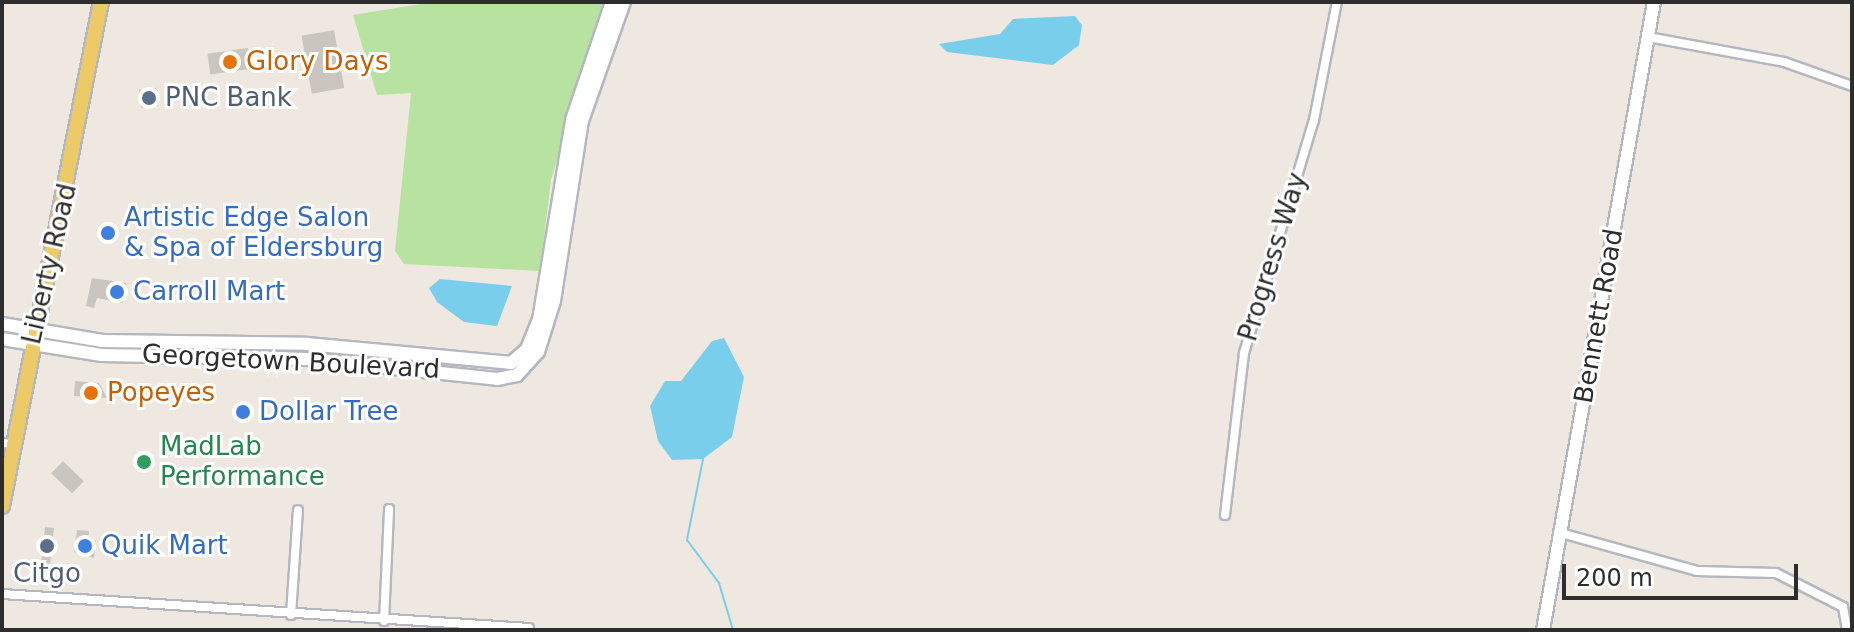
<!DOCTYPE html>
<html>
<head>
<meta charset="utf-8">
<style>
  body { margin:0 }
  #map { position:relative; width:1854px; height:632px; overflow:hidden; background:#eee8e1; font-family:"DejaVu Sans",sans-serif }
  div>[style] { position:absolute }
  .green>* { inset:0; background:#b8e2a0 }
  .water>* { inset:0; background:#79cfeb }
  .stream>* { height:2px; margin:-1px; padding:0 1px; transform-origin:1px; border-radius:1px; background:#79cfeb }
  .building>* { inset:0; background:#cac6bf; transform-origin:0 0 }
  .roads { filter:drop-shadow(2px 0 #b4b7c0) drop-shadow(-2px 0 #b4b7c0) drop-shadow(0 2px #b4b7c0) drop-shadow(0 -2px #b4b7c0) }
  .street>* { height:8px; margin:-4px; padding:0 4px; transform-origin:4px; border-radius:4px; background:#fff }
  .secondary>* { height:12px; margin:-6px; padding:0 6px; transform-origin:6px; border-radius:6px; background:#fff }
  .primary>* { height:14px; margin:-7px; padding:0 7px; transform-origin:7px; border-radius:7px; background:#ecca68 }
  .dots>* { width:22px; height:22px; translate:-50% -50%; box-sizing:border-box; border:4px solid #fff; border-radius:50% }
  span { translate:-50% -50%; white-space:nowrap; text-align:center; line-height:1.15; -webkit-text-stroke:6px #fff; paint-order:stroke }
  .food-label { font-size:26px; color:#c56008 }
  .left { translate:0 -50%; text-align:left }
  .service-label { font-size:26px; color:#4e5e75 }
  .shop-label { font-size:26px; color:#366cbe }
  .street-label { font-size:26px; color:#2d2d2d }
  .leisure-label { font-size:26px; color:#27864d }
  .frame { position:absolute; inset:0; border:4px solid #2d2d2d; pointer-events:none }
  .scale { position:absolute; left:1562px; top:564px; width:236px; height:36px; box-sizing:border-box; border:4px solid #2d2d2d; border-top:0; padding-left:10px; font-size:24px; line-height:28px; white-space:nowrap; color:#2d2d2d; -webkit-text-stroke:6px #fff; paint-order:stroke }
</style>
</head>
<body>
<div id="map">
  <div class="green">
    <i style="clip-path:polygon(433px 2px,604px 2px,551px 180px,540px 271px,404px 264px,395px 251px,411px 93px,377px 95px,353px 15px)"></i>
  </div>
  <div class="water">
    <i style="clip-path:polygon(1075px 16px,1082px 25px,1079px 45px,1053px 65px,947px 52px,939px 44px,1000px 34px,1013px 19px)"></i>
    <i style="clip-path:polygon(440px 279px,512px 286px,497px 326px,464px 322px,437px 302px,429px 288px)"></i>
    <i style="clip-path:polygon(724px 338px,744px 377px,732px 437px,703px 459px,672px 460px,658px 441px,650px 406px,665px 381px,681px 381px,712px 341px)"></i>
  </div>
  <div class="stream">
    <i style="left:703px;top:459px;width:83px;rotate:101.2deg"></i>
    <i style="left:687px;top:540px;width:54px;rotate:53.3deg"></i>
    <i style="left:719px;top:583px;width:49px;rotate:73.4deg"></i>
  </div>
  <div class="building">
    <i style="left:334px;top:30px;width:59px;height:33px;rotate:80deg"></i>
    <i style="left:248px;top:48px;width:21px;height:41px;rotate:82deg"></i>
    <i style="left:156px;top:88px;width:18px;height:17px;rotate:84deg"></i>
    <i style="clip-path:polygon(92px 278px,126px 283px,123px 303px,97px 298px,94px 308px,86px 306px)"></i>
    <i style="clip-path:polygon(75px 381px,99px 383px,107px 398px,74px 396px)"></i>
    <i style="left:63px;top:461px;width:29px;height:17px;rotate:44deg"></i>
    <i style="left:45px;top:527px;width:9px;height:36px;rotate:6deg"></i>
    <i style="clip-path:polygon(77px 530px,89px 531px,88px 540px,96px 541px,94px 558px,74px 552px)"></i>
  </div>
  <div class="roads">
    <div class="street">
      <i style="left:1648px;top:37px;width:138px;rotate:10.4deg"></i>
      <i style="left:1784px;top:62px;width:72px;rotate:19.4deg"></i>
      <i style="left:2px;top:443px;width:9px;rotate:6deg"></i>
      <i style="left:1225px;top:515px;width:163px;rotate:-83.3deg"></i>
      <i style="left:1244px;top:353px;width:243px;rotate:-73.3deg"></i>
      <i style="left:1314px;top:120px;width:120px;rotate:-79deg"></i>
      <i style="left:1561px;top:533px;width:141px;rotate:15.6deg"></i>
      <i style="left:1697px;top:571px;width:79px;rotate:1.5deg"></i>
      <i style="left:1776px;top:573px;width:75px;rotate:26.9deg"></i>
      <i style="left:2px;top:594px;width:528px;rotate:3.69deg"></i>
      <i style="left:1843px;top:607px;width:23px;rotate:80deg"></i>
      <i style="left:291px;top:615px;width:105px;rotate:-86.2deg"></i>
      <i style="left:384px;top:621px;width:112px;rotate:-87.4deg"></i>
    </div>
    <div class="secondary">
      <i style="left:2px;top:324px;width:102px;rotate:9.6deg"></i>
      <i style="left:103px;top:341px;width:204px;rotate:0.8deg"></i>
      <i style="left:307px;top:344px;width:205px;rotate:5.3deg"></i>
      <i style="left:511px;top:363px;width:21px;rotate:-41deg"></i>
      <i style="left:527px;top:349px;width:31px;rotate:-68deg"></i>
      <i style="left:539px;top:320px;width:203px;rotate:-80.6deg"></i>
      <i style="left:572px;top:120px;width:125px;rotate:-71.3deg"></i>
      <i style="left:2px;top:339px;width:101px;rotate:9.1deg"></i>
      <i style="left:102px;top:355px;width:206px;rotate:1.1deg"></i>
      <i style="left:308px;top:359px;width:190px;rotate:6deg"></i>
      <i style="left:497px;top:379px;width:20px;rotate:-11deg"></i>
      <i style="left:517px;top:375px;width:31px;rotate:-48deg"></i>
      <i style="left:538px;top:352px;width:53px;rotate:-72.6deg"></i>
      <i style="left:554px;top:301px;width:182px;rotate:-81.2deg"></i>
      <i style="left:582px;top:121px;width:126px;rotate:-70.6deg"></i>
      <i style="left:1543px;top:630px;width:638px;rotate:-79.98deg"></i>
    </div>
    <div class="primary">
      <i style="left:2px;top:506px;width:514px;rotate:-78.89deg"></i>
    </div>
  </div>
  <div class="dots">
    <i style="left:230px;top:62px;background:#e8710a"></i>
    <i style="left:149px;top:98px;background:#5c6f8a"></i>
    <i style="left:108px;top:233px;background:#3f7fe0"></i>
    <i style="left:117px;top:292px;background:#3f7fe0"></i>
    <i style="left:91px;top:393px;background:#e8710a"></i>
    <i style="left:243px;top:412px;background:#3f7fe0"></i>
    <i style="left:144px;top:462px;background:#2e9e5b"></i>
    <i style="left:47px;top:546px;background:#5c6f8a"></i>
    <i style="left:85px;top:546px;background:#3f7fe0"></i>
  </div>
  <div class="food-label">
    <span class="left" style="left:246px;top:62px">Glory Days</span>
    <span class="left" style="left:107px;top:393px">Popeyes</span>
  </div>
  <div class="service-label">
    <span class="left" style="left:165px;top:98px">PNC Bank</span>
    <span style="left:47px;top:574px">Citgo</span>
  </div>
  <div class="shop-label">
    <span class="left" style="left:124px;top:233px">Artistic Edge Salon<br>&amp; Spa of Eldersburg</span>
    <span class="left" style="left:133px;top:292px">Carroll Mart</span>
    <span class="left" style="left:259px;top:412px">Dollar Tree</span>
    <span class="left" style="left:101px;top:546px">Quik Mart</span>
  </div>
  <div class="street-label">
    <span style="left:1273px;top:257px;rotate:-73deg">Progress Way</span>
    <span style="left:50px;top:264px;rotate:-77deg">Liberty Road</span>
    <span style="left:1599px;top:316px;rotate:-80deg">Bennett Road</span>
    <span style="left:291px;top:362px;rotate:3deg">Georgetown Boulevard</span>
  </div>
  <div class="leisure-label">
    <span class="left" style="left:160px;top:462px">MadLab<br>Performance</span>
  </div>
  <div class="frame"></div>
  <div class="scale">200 m</div>
</div>
</body>
</html>
